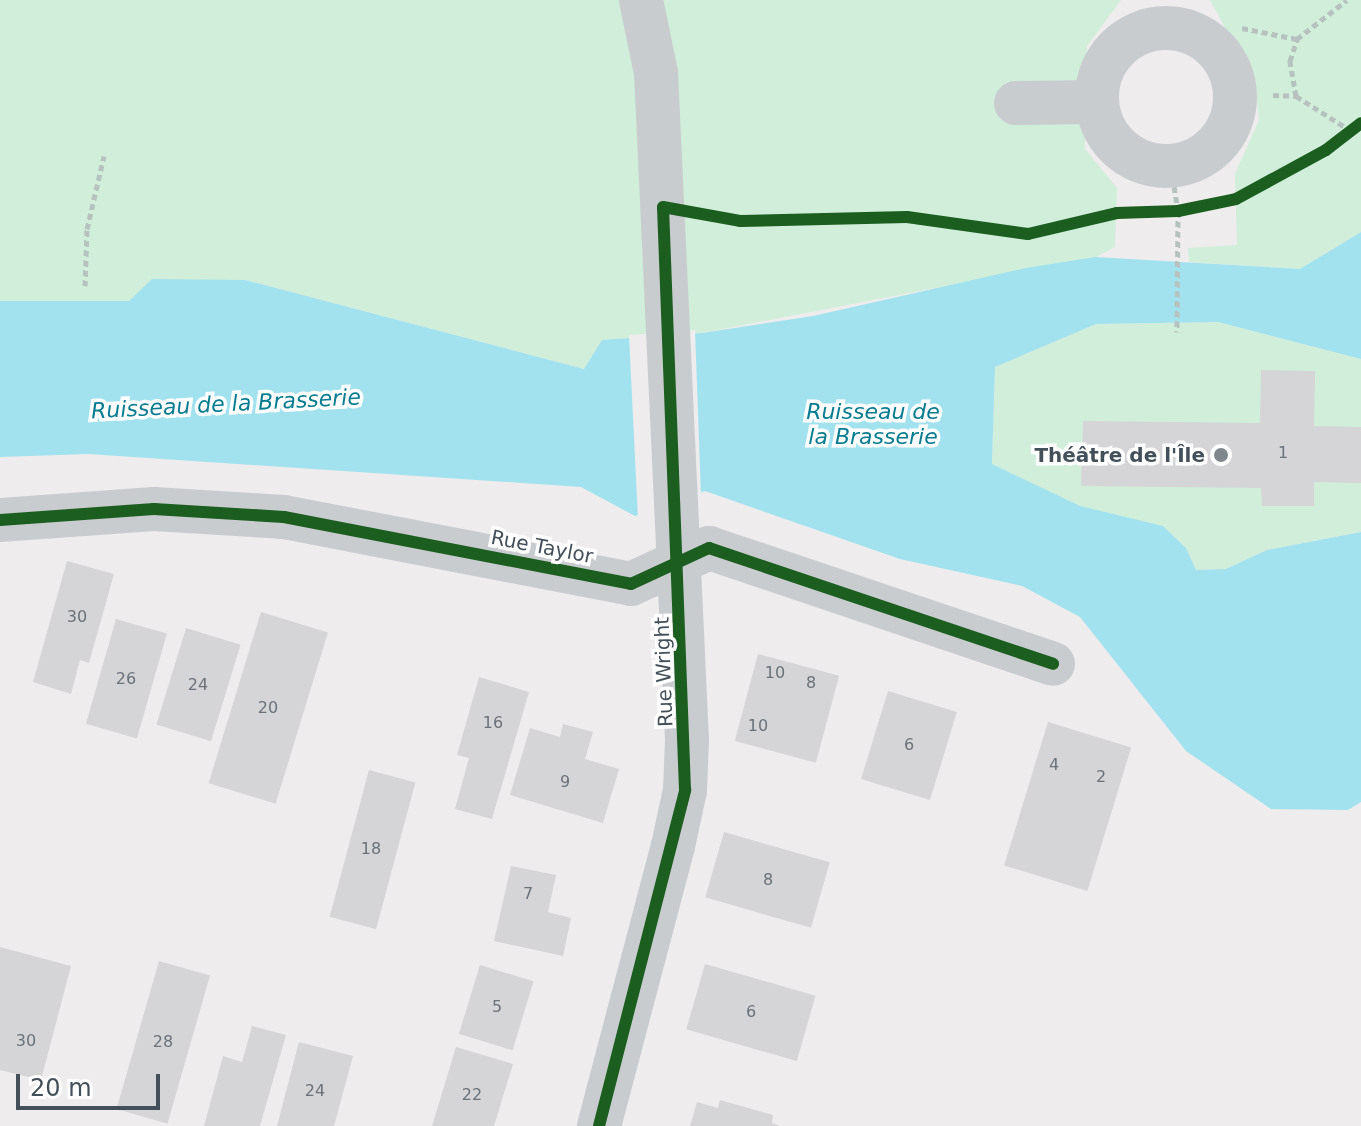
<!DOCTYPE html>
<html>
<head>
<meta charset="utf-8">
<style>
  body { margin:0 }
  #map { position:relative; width:1361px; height:1126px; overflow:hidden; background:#eeeced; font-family:"DejaVu Sans",sans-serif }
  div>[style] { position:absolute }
  .green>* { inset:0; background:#d0eeda }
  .water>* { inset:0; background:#a2e2ee }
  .pier>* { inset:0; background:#eeeced }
  .building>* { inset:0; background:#d5d4d7; transform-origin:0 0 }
  .path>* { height:5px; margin-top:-2.5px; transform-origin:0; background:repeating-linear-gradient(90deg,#b6c2be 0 6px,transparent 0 10px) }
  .minor>* { height:44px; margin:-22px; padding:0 22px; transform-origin:22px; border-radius:22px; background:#c9ccce }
  .minor>.ring { margin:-22px; padding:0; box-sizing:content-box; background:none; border:44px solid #c9ccce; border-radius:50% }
  .cycleway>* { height:12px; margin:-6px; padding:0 6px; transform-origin:6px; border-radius:6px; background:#1b5e20 }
  .dots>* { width:22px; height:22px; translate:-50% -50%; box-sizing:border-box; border:4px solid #fff; border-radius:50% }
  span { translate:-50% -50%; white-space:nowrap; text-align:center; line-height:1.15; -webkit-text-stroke:7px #fff; paint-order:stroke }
  .number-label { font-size:16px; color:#6a727a }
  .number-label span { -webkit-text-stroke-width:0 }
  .poi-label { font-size:20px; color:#445059; font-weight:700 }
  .right { translate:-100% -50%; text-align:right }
  .street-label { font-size:20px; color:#445059 }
  .water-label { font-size:22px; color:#087d92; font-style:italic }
  .scale { position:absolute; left:16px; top:1074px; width:144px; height:36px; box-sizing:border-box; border:4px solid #445059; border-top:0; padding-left:10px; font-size:24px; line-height:28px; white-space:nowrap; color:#445059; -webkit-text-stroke:6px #fff; paint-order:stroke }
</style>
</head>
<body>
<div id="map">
  <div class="green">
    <i style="clip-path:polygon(0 0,1121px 0,1087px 46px,1085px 149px,1117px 188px,1115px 247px,1096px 257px,702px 333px,634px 339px,584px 369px,245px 280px,129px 301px,0 301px)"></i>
    <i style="clip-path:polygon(1210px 0,1361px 0,1361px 232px,1300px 269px,1189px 262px,1188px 248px,1237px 245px,1235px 174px,1259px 120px,1255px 82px)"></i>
    <i style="clip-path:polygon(1218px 322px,1361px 359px,1361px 532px,1267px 550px,1226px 569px,1196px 570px,1186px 548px,1163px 526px,1080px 507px,992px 464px,995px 367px,1096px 324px)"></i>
  </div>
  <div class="water">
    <i style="clip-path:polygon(1361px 232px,1361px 359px,1218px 322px,1096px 324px,995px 367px,992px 464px,1080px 506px,1163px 526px,1186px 548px,1196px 570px,1226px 569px,1267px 550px,1361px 532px,1361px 802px,1348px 810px,1271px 809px,1186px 751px,1080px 617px,1022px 586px,900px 559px,705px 491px,635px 516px,581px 487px,88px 454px,0 457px,0 301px,129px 301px,152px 279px,245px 280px,584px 369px,602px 340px,702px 333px,813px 316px,1026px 268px,1095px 257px,1300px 269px)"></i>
  </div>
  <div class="pier">
    <i style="clip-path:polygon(695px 330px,701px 497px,638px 519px,629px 335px)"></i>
  </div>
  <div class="building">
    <i style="clip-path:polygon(1261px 370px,1315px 371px,1314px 426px,1361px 427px,1361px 483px,1314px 482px,1314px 506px,1262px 506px,1261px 488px,1081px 486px,1083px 421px,1260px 423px)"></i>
    <i style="clip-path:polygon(67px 561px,114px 574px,89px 663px,80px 660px,71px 694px,33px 682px)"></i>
    <i style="left:261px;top:612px;width:70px;height:179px;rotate:17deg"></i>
    <i style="left:116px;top:619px;width:53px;height:109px;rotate:16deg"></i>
    <i style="left:186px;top:628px;width:57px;height:101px;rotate:17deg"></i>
    <i style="left:758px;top:654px;width:84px;height:90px;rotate:15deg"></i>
    <i style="clip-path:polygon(479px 677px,529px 692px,492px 819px,455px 809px,469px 758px,457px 755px)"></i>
    <i style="left:888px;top:691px;width:72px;height:92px;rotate:17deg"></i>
    <i style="left:1048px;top:722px;width:87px;height:150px;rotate:17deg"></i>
    <i style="clip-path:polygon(563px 724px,593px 732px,585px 759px,619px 769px,603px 823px,510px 795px,530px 728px,560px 737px)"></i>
    <i style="left:369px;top:770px;width:48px;height:152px;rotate:15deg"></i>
    <i style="left:724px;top:832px;width:110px;height:68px;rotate:16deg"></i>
    <i style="clip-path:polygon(511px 866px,556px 875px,548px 912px,571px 918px,563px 956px,494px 941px)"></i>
    <i style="clip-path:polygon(0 947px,71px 966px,41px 1080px,0 1070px)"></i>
    <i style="left:159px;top:961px;width:53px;height:154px;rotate:16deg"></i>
    <i style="left:705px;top:964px;width:115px;height:68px;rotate:16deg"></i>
    <i style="left:480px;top:965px;width:56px;height:72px;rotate:17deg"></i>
    <i style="clip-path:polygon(252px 1026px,286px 1035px,260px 1126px,204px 1126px,223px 1056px,242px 1062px)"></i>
    <i style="clip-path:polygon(299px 1042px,353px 1056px,334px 1126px,277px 1126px)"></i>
    <i style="clip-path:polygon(456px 1047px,513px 1064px,494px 1126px,432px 1126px)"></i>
    <i style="clip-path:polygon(720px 1100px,773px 1115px,772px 1123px,780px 1126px,690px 1126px,697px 1102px,718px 1108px)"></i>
  </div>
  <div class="path">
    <i style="left:1242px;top:28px;width:56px;rotate:11.3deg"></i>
    <i style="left:1273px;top:95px;width:23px;rotate:2deg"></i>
    <i style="left:1296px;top:96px;width:62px;rotate:32.4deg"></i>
    <i style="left:1296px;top:96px;width:36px;rotate:-100deg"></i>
    <i style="left:1290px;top:61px;width:23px;rotate:-72deg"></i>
    <i style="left:1297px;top:39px;width:63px;rotate:-38deg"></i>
    <i style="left:1171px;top:167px;width:45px;rotate:81deg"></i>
    <i style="left:1178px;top:211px;width:121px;rotate:90.5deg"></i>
    <i style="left:85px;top:286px;width:57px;rotate:-88deg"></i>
    <i style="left:87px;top:229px;width:75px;rotate:-76.9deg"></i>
  </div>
  <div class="minor">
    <i class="ring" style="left:1097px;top:28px;width:94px;height:94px"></i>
    <i style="left:1016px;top:103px;width:81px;rotate:-0.7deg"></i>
    <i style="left:0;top:520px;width:154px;rotate:-4.1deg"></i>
    <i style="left:154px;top:509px;width:130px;rotate:3.5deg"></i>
    <i style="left:284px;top:517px;width:353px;rotate:10.9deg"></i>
    <i style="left:631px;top:584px;width:86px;rotate:-24.8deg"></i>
    <i style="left:709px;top:548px;width:363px;rotate:18.6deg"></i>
    <i style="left:599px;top:1126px;width:290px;rotate:-75.2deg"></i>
    <i style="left:673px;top:846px;width:57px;rotate:-77.9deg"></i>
    <i style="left:685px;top:790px;width:50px;rotate:-87.7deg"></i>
    <i style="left:687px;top:740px;width:668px;rotate:-92.66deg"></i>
    <i style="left:656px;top:73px;width:75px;rotate:-101.6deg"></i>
  </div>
  <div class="cycleway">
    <i style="left:0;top:520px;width:154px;rotate:-4.1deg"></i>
    <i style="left:154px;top:509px;width:130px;rotate:3.5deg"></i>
    <i style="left:284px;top:517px;width:353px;rotate:10.9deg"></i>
    <i style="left:631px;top:584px;width:86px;rotate:-24.8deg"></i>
    <i style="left:709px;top:548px;width:363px;rotate:18.6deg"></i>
    <i style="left:599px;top:1126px;width:347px;rotate:-75.6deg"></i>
    <i style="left:685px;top:790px;width:583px;rotate:-92.16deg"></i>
    <i style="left:663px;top:207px;width:78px;rotate:10.3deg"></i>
    <i style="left:740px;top:221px;width:167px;rotate:-1.4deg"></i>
    <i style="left:907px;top:217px;width:122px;rotate:8deg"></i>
    <i style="left:1028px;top:234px;width:91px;rotate:-13.3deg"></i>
    <i style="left:1117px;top:213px;width:61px;rotate:-1.9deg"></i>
    <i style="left:1178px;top:211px;width:59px;rotate:-11.7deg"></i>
    <i style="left:1236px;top:199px;width:102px;rotate:-28.6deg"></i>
    <i style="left:1326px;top:150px;width:44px;rotate:-37.6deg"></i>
  </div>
  <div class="dots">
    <i style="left:1221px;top:455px;background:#80878d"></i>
  </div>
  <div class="number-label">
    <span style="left:1283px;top:453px">1</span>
    <span style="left:77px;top:617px">30</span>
    <span style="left:775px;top:673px">10</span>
    <span style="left:126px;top:679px">26</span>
    <span style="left:811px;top:683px">8</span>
    <span style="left:198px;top:685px">24</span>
    <span style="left:268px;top:708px">20</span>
    <span style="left:493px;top:723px">16</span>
    <span style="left:758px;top:726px">10</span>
    <span style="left:909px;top:745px">6</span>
    <span style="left:1054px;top:765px">4</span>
    <span style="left:1101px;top:777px">2</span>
    <span style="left:565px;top:782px">9</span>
    <span style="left:371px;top:849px">18</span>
    <span style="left:768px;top:880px">8</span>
    <span style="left:528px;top:894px">7</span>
    <span style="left:497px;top:1007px">5</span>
    <span style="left:751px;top:1012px">6</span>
    <span style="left:26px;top:1041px">30</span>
    <span style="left:163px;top:1042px">28</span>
    <span style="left:315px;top:1091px">24</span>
    <span style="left:472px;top:1095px">22</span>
  </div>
  <div class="poi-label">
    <span class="right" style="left:1205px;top:455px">Théâtre de l'Île</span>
  </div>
  <div class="street-label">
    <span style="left:542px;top:547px;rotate:11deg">Rue Taylor</span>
    <span style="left:664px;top:672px;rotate:-92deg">Rue Wright</span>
  </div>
  <div class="water-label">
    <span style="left:226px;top:404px;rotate:-3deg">Ruisseau de la Brasserie</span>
    <span style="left:873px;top:424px">Ruisseau de<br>la Brasserie</span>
  </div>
  <div class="scale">20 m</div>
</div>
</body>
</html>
